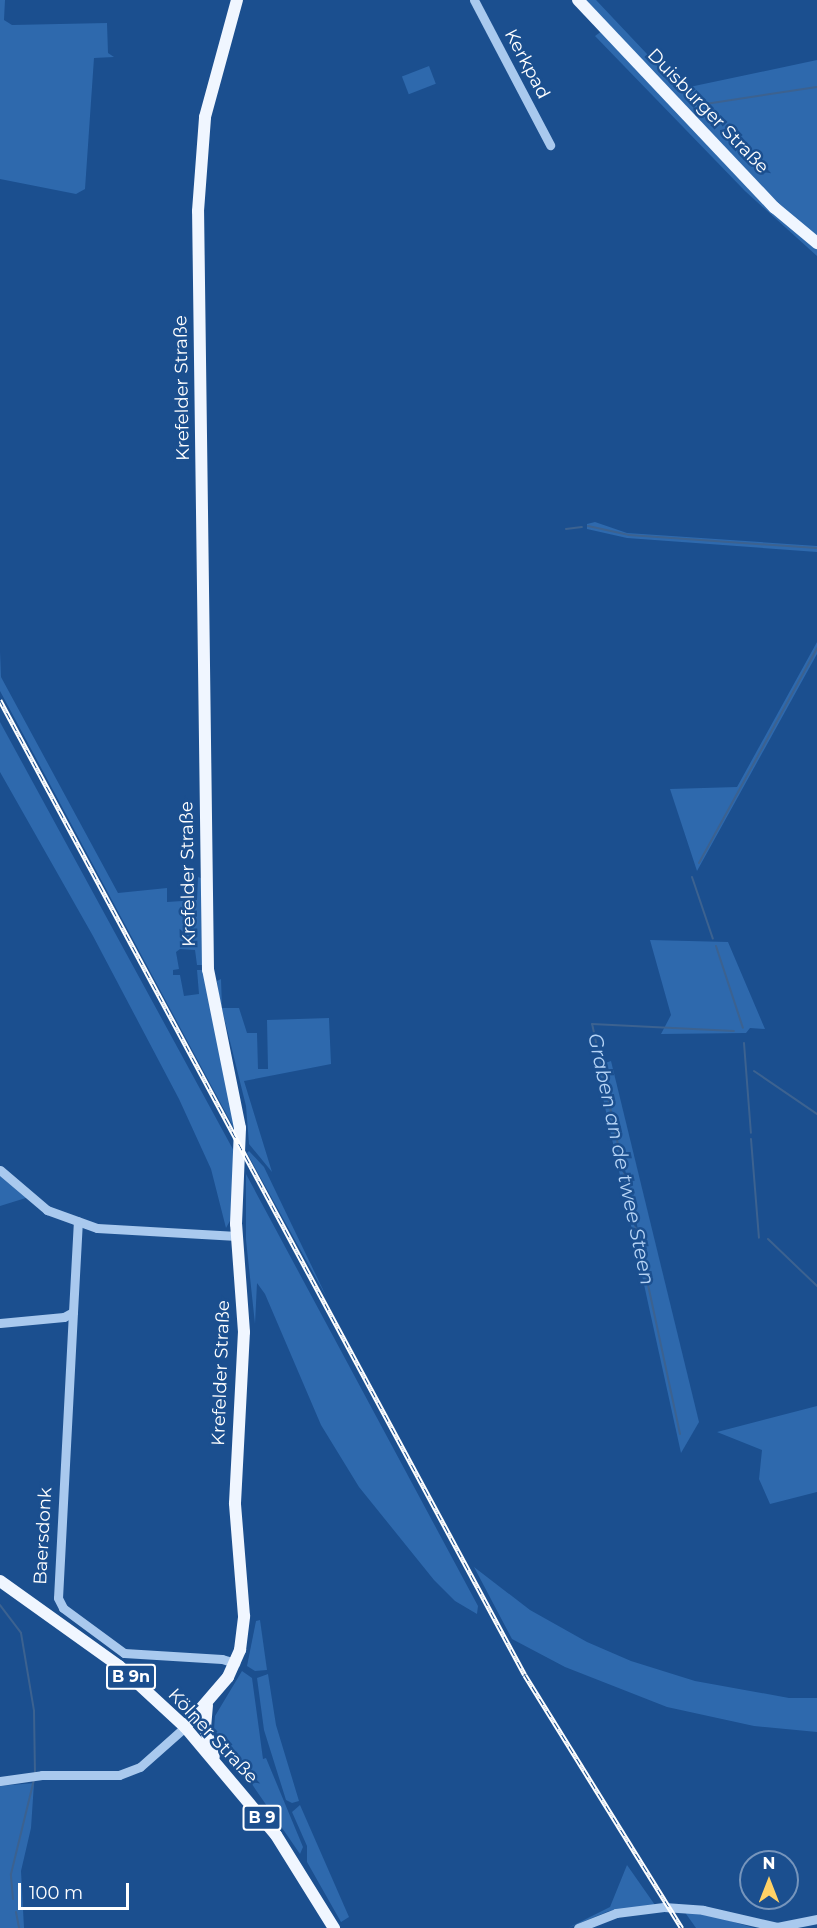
<!DOCTYPE html>
<html>
<head>
<meta charset="utf-8">
<style>
  body { margin:0 }
  #map { position:relative; width:817px; height:1928px; overflow:hidden; background:#1b4f8f; font-family:Montserrat,sans-serif }
  div>[style] { position:absolute }
  .green>* { inset:0; background:#2e69ad; transform-origin:0 0 }
  .stream>* { height:2px; margin:-1px; padding:0 1px; transform-origin:1px; border-radius:1px; background:#3c6290 }
  .minor>* { height:9px; margin:-4.5px; padding:0 4.5px; transform-origin:4.5px; border-radius:4.5px; background:#a9c9ee }
  .major>* { height:12px; margin:-6px; padding:0 6px; transform-origin:6px; border-radius:6px; background:#f0f6ff }
  .rail>* { height:4.5px; margin-top:-2.25px; transform-origin:0; background:repeating-linear-gradient(90deg,#1b4f8f 0 7px,#fff 0 14px); box-sizing:border-box; border-block:2px solid #fff }
  span { translate:-50% -50%; white-space:nowrap; text-align:center; line-height:1.15; -webkit-text-stroke:5px #1b4f8f; paint-order:stroke }
  .shield-label span { padding:2px 4px; background:#1b4f8f; border:2px solid; border-radius:4px; -webkit-text-stroke-width:0 }
  .shield-label { font-size:16px; color:#fff; font-weight:700 }
  .street-label { font-size:18px; color:#fff }
  .water-label { font-size:20px; color:#b5d3f5; font-style:italic }
  .north { position:absolute; left:739px; top:1850px; width:60px; height:60px; box-sizing:border-box; background:#1b4f8f; border:2px solid #7695bc; border-radius:50%; rotate:0deg; font-size:16px; font-weight:700; line-height:24px; text-align:center; color:#fff }
  .north::after { content:''; display:block; margin:auto; width:21px; height:27px; background:#ffd166; clip-path:polygon(50% 0,100% 100%,50% 72%,0 100%) }
  .scale { position:absolute; left:18px; top:1883px; width:111px; height:27px; box-sizing:border-box; border:3px solid #fff; border-top:0; padding-left:8px; font-size:18px; line-height:21px; white-space:nowrap; color:#fff; -webkit-text-stroke:4px #1b4f8f; paint-order:stroke }
</style>
</head>
<body>
<div id="map">
  <div class="green">
    <i style="clip-path:polygon(0 0,5px 0,4px 20px,12px 25px,107px 23px,108px 53px,114px 57px,94px 58px,85px 189px,76px 194px,0 179px)"></i>
    <i style="clip-path:polygon(582px 0,596px 0,680px 89px,817px 60px,817px 239px,763px 189px)"></i>
    <i style="clip-path:polygon(602px 31px,817px 249px,817px 256px,745px 191px,595px 36px)"></i>
    <i style="left:429px;top:66px;width:19px;height:29px;rotate:69deg"></i>
    <i style="clip-path:polygon(595px 522px,627px 533px,817px 546px,817px 552px,627px 538px,587px 529px,587px 524px)"></i>
    <i style="clip-path:polygon(817px 642px,817px 654px,697px 871px,670px 789px,737px 787px)"></i>
    <i style="clip-path:polygon(0 651px,1px 677px,118px 893px,167px 888px,167px 902px,197px 900px,198px 877px,201px 878px,202px 965px,197px 965px,195px 950px,180px 949px,176px 952px,179px 969px,173px 970px,173px 975px,180px 975px,184px 996px,199px 994px,197px 970px,203px 970px,235px 1130px,0 691px)"></i>
    <i style="clip-path:polygon(0 722px,235px 1153px,231px 1219px,226px 1228px,211px 1169px,179px 1099px,93px 936px,0 772px)"></i>
    <i style="clip-path:polygon(650px 940px,728px 942px,765px 1029px,750px 1028px,746px 1033px,661px 1034px,671px 1015px)"></i>
    <i style="clip-path:polygon(221px 979px,222px 1008px,239px 1008px,247px 1033px,257px 1033px,258px 1069px,268px 1069px,267px 1020px,329px 1018px,331px 1064px,244px 1081px,272px 1172px,249px 1144px,246px 1106px,219px 997px,217px 981px)"></i>
    <i style="clip-path:polygon(611px 1061px,699px 1422px,681px 1453px,596px 1066px)"></i>
    <i style="clip-path:polygon(249px 1151px,264px 1167px,327px 1298px,247px 1153px)"></i>
    <i style="clip-path:polygon(0 1172px,29px 1197px,0 1206px)"></i>
    <i style="clip-path:polygon(246px 1174px,478px 1606px,477px 1614px,455px 1601px,434px 1580px,359px 1487px,321px 1425px,265px 1294px,257px 1283px,255px 1324px,246px 1240px)"></i>
    <i style="clip-path:polygon(817px 1406px,817px 1492px,770px 1504px,759px 1479px,762px 1450px,717px 1432px)"></i>
    <i style="clip-path:polygon(474px 1567px,530px 1610px,587px 1642px,631px 1661px,695px 1681px,789px 1698px,817px 1698px,817px 1732px,754px 1726px,667px 1707px,565px 1667px,512px 1639px)"></i>
    <i style="clip-path:polygon(260px 1620px,267px 1670px,255px 1671px,247px 1666px,256px 1621px)"></i>
    <i style="clip-path:polygon(242px 1671px,252px 1678px,263px 1759px,266px 1758px,303px 1847px,300px 1854px,214px 1729px,215px 1716px)"></i>
    <i style="clip-path:polygon(268px 1674px,276px 1725px,299px 1801px,292px 1803px,286px 1800px,264px 1730px,257px 1678px)"></i>
    <i style="clip-path:polygon(34px 1783px,31px 1828px,21px 1871px,24px 1928px,0 1928px,0 1786px)"></i>
    <i style="clip-path:polygon(300px 1805px,349px 1917px,341px 1922px,307px 1862px,307px 1846px,292px 1812px)"></i>
    <i style="clip-path:polygon(627px 1865px,655px 1905px,609px 1911px,568px 1928px,610px 1907px)"></i>
    <i style="clip-path:polygon(684px 1911px,720px 1918px,754px 1928px,696px 1928px)"></i>
  </div>
  <div class="stream">
    <i style="left:699px;top:105px;width:119px;rotate:-8.7deg"></i>
    <i style="left:588px;top:526px;width:42px;rotate:12.4deg"></i>
    <i style="left:629px;top:535px;width:188px;rotate:4deg"></i>
    <i style="left:566px;top:529px;width:16px;rotate:-7deg"></i>
    <i style="left:699px;top:863px;width:245px;rotate:-61.2deg"></i>
    <i style="left:692px;top:877px;width:65px;rotate:71.3deg"></i>
    <i style="left:716px;top:946px;width:86px;rotate:71.8deg"></i>
    <i style="left:744px;top:1043px;width:90px;rotate:85.6deg"></i>
    <i style="left:754px;top:1071px;width:76px;rotate:34.3deg"></i>
    <i style="left:751px;top:1139px;width:99px;rotate:85.4deg"></i>
    <i style="left:768px;top:1239px;width:68px;rotate:43.8deg"></i>
    <i style="left:680px;top:1434px;width:419px;rotate:-102.1deg"></i>
    <i style="left:592px;top:1024px;width:142px;rotate:2.8deg"></i>
    <i style="left:0;top:1605px;width:35px;rotate:53deg"></i>
    <i style="left:21px;top:1633px;width:79px;rotate:80.5deg"></i>
    <i style="left:34px;top:1711px;width:62px;rotate:89.1deg"></i>
    <i style="left:13px;top:1899px;width:25px;rotate:-95deg"></i>
    <i style="left:11px;top:1874px;width:97px;rotate:-76.3deg"></i>
    <i style="left:16px;top:1912px;width:16px;rotate:79deg"></i>
  </div>
  <div class="minor">
    <i style="left:474px;top:0;width:164px;rotate:62.3deg"></i>
    <i style="left:0;top:1170px;width:62px;rotate:40.4deg"></i>
    <i style="left:47px;top:1210px;width:53px;rotate:19.8deg"></i>
    <i style="left:97px;top:1228px;width:140px;rotate:3.3deg"></i>
    <i style="left:73px;top:1312px;width:286px;rotate:93deg"></i>
    <i style="left:58px;top:1598px;width:11px;rotate:63deg"></i>
    <i style="left:63px;top:1608px;width:76px;rotate:36.4deg"></i>
    <i style="left:124px;top:1653px;width:98px;rotate:3.5deg"></i>
    <i style="left:222px;top:1659px;width:14px;rotate:17deg"></i>
    <i style="left:0;top:1323px;width:64px;rotate:-5.4deg"></i>
    <i style="left:64px;top:1317px;width:10px;rotate:-29deg"></i>
    <i style="left:73px;top:1312px;width:91px;rotate:-86.9deg"></i>
    <i style="left:0;top:1781px;width:42px;rotate:-8.1deg"></i>
    <i style="left:42px;top:1775px;width:77px"></i>
    <i style="left:119px;top:1775px;width:22px;rotate:-21deg"></i>
    <i style="left:140px;top:1767px;width:60px;rotate:-41.6deg"></i>
    <i style="left:578px;top:1928px;width:41px;rotate:-21.5deg"></i>
    <i style="left:616px;top:1913px;width:48px;rotate:-7.1deg"></i>
    <i style="left:664px;top:1907px;width:39px;rotate:4deg"></i>
    <i style="left:703px;top:1910px;width:76px;rotate:12.9deg"></i>
    <i style="left:777px;top:1927px;width:41px;rotate:-11.3deg"></i>
  </div>
  <div class="major">
    <i style="left:578px;top:0;width:286px;rotate:46.6deg"></i>
    <i style="left:775px;top:208px;width:55px;rotate:39.8deg"></i>
    <i style="left:0;top:1581px;width:146px;rotate:35.5deg"></i>
    <i style="left:119px;top:1666px;width:90px;rotate:42.7deg"></i>
    <i style="left:185px;top:1727px;width:141px;rotate:49.9deg"></i>
    <i style="left:276px;top:1835px;width:110px;rotate:58.1deg"></i>
    <i style="left:207px;top:1705px;width:23px;rotate:95deg"></i>
    <i style="left:205px;top:1728px;width:30px;rotate:73deg"></i>
    <i style="left:185px;top:1727px;width:66px;rotate:-49.3deg"></i>
    <i style="left:228px;top:1677px;width:30px;rotate:-66deg"></i>
    <i style="left:240px;top:1650px;width:34px;rotate:-83deg"></i>
    <i style="left:244px;top:1616px;width:113px;rotate:-94.6deg"></i>
    <i style="left:235px;top:1503px;width:171px;rotate:-87deg"></i>
    <i style="left:244px;top:1332px;width:108px;rotate:-94.2deg"></i>
    <i style="left:236px;top:1224px;width:96px;rotate:-87.6deg"></i>
    <i style="left:240px;top:1128px;width:161px;rotate:-101.4deg"></i>
    <i style="left:208px;top:970px;width:759px;rotate:-90.75deg"></i>
    <i style="left:198px;top:211px;width:94px;rotate:-85.7deg"></i>
    <i style="left:205px;top:117px;width:121px;rotate:-74.7deg"></i>
  </div>
  <div class="rail">
    <i style="left:0;top:700px;width:1107px;rotate:61.7deg"></i>
    <i style="left:525px;top:1675px;width:298px;rotate:58.2deg"></i>
  </div>
  <div class="shield-label">
    <span style="left:131px;top:1677px">B 9n</span>
    <span style="left:262px;top:1818px">B 9</span>
  </div>
  <div class="street-label">
    <span style="left:527px;top:64px;rotate:62deg">Kerkpad</span>
    <span style="left:708px;top:111px;rotate:46deg">Duisburger Straße</span>
    <span style="left:182px;top:388px;rotate:-91deg">Krefelder Straße</span>
    <span style="left:188px;top:874px;rotate:-91deg">Krefelder Straße</span>
    <span style="left:221px;top:1373px;rotate:-88deg">Krefelder Straße</span>
    <span style="left:43px;top:1536px;rotate:-87deg">Baersdonk</span>
    <span style="left:213px;top:1736px;rotate:47deg">Kölner Straße</span>
  </div>
  <div class="water-label">
    <span style="left:621px;top:1159px;rotate:78deg">Graben an de twee Steen</span>
  </div>
  <div class="north">N</div>
  <div class="scale">100 m</div>
</div>
</body>
</html>
